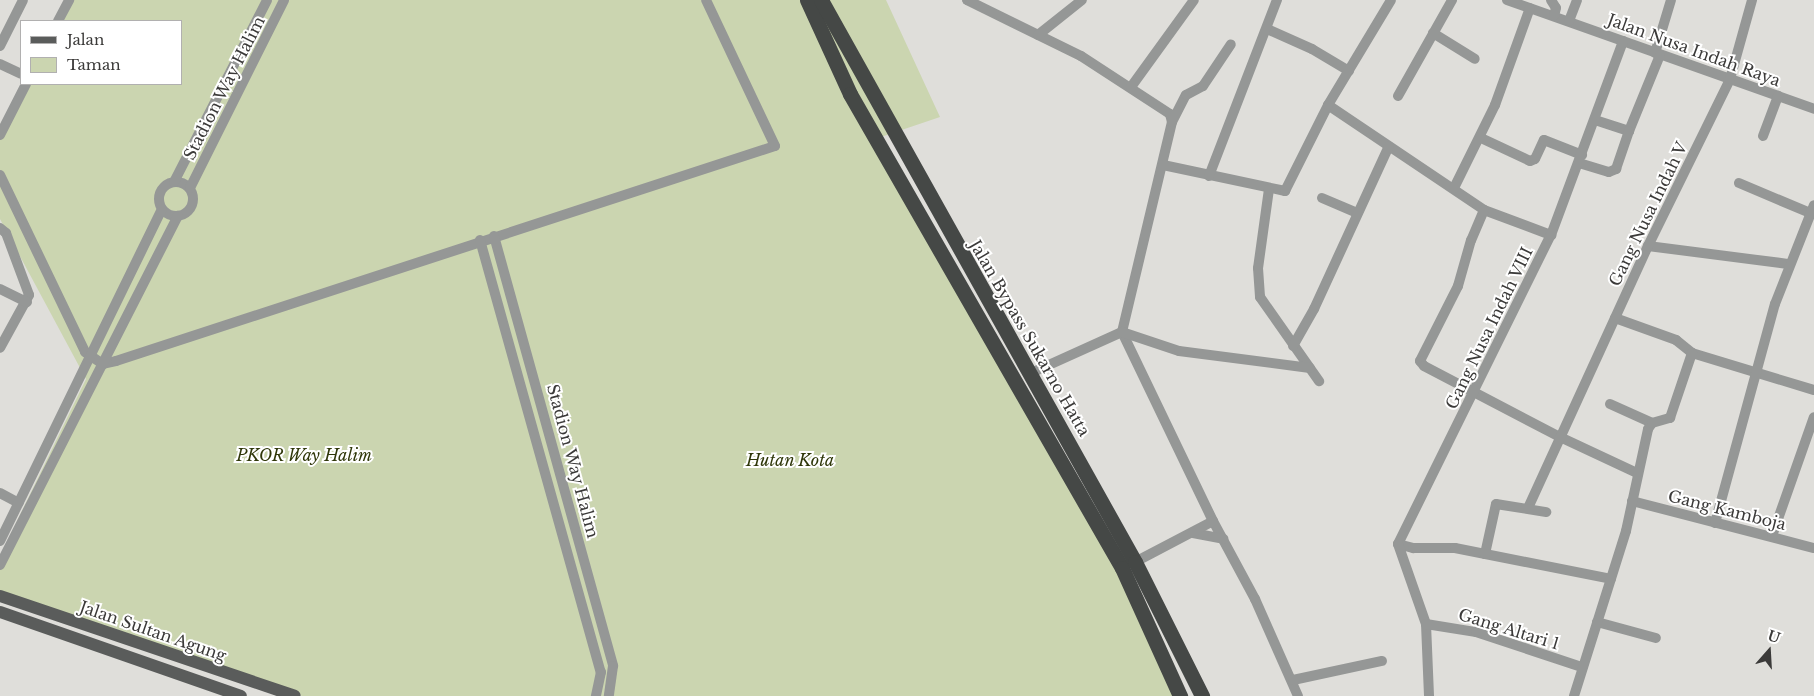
<!DOCTYPE html>
<html>
<head>
<meta charset="utf-8">
<style>
  body { margin:0 }
  #map { position:relative; width:1814px; height:696px; overflow:hidden; background:#dfdeda; font-family:"Libre Baskerville",serif }
  div>[style] { position:absolute }
  .green>* { inset:0; background:#cbd5b0 }
  .minor>* { height:10px; margin:-5px; padding:0 5px; transform-origin:5px; border-radius:5px; background:#959796 }
  .minor>.ring { margin:-5px; padding:0; box-sizing:content-box; background:none; border:10px solid #959796; border-radius:50% }
  .major>* { height:12px; margin:-6px; padding:0 6px; transform-origin:6px; border-radius:6px; background:#5a5c5b }
  .highway>* { height:15px; margin:-7.5px; padding:0 7.5px; transform-origin:7.5px; border-radius:7.5px; background:#454846 }
  span { translate:-50% -50%; white-space:nowrap; text-align:center; line-height:1.15; -webkit-text-stroke:4px #fff; paint-order:stroke }
  .street-label { font-size:16px; color:#3b3a39 }
  .park-label { font-size:16px; color:#2f3709; font-style:italic }
  .legend { position:absolute; left:20px; top:20px; width:162px; height:65px; box-sizing:border-box; background:#fff; border:1px solid #b1b0b0; margin:0; padding:6px 9px; list-style:none; font-size:15px; color:#3b3a39 }
  .legend li { display:flex; align-items:center; gap:10px; height:25px }
  .legend b { width:25px; border:1px solid #b1b0b0 }
  .north { position:absolute; left:1744px; top:626px; width:50px; height:50px; -webkit-text-stroke:4px #fff; paint-order:stroke; rotate:19deg; font-size:14px; font-weight:700; line-height:20px; text-align:center; color:#3b3a39 }
  .north::after { content:''; display:block; margin:auto; width:18px; height:22px; background:#3b3a39; clip-path:polygon(50% 0,100% 100%,50% 72%,0 100%) }
</style>
</head>
<body>
<div id="map">
  <div class="green">
    <i style="clip-path:polygon(68px 0,886px 0,940px 117px,878px 138px,1151px 625px,1175px 696px,302px 696px,0 596px,0 556px,86px 379px,0 219px,0 125px,22px 84px,181px 84px,181px 21px,56px 21px)"></i>
  </div>
  <div class="minor">
    <i style="left:967px;top:0;width:127px;rotate:26.2deg"></i>
    <i style="left:1081px;top:56px;width:106px;rotate:33.1deg"></i>
    <i style="left:1170px;top:114px;width:8px;rotate:76deg"></i>
    <i style="left:1172px;top:122px;width:216px;rotate:103.4deg"></i>
    <i style="left:1122px;top:332px;width:210px;rotate:64.3deg"></i>
    <i style="left:1213px;top:521px;width:89px;rotate:61.7deg"></i>
    <i style="left:1255px;top:599px;width:106px;rotate:66.1deg"></i>
    <i style="left:1507px;top:0;width:326px;rotate:19.5deg"></i>
    <i style="left:1551px;top:0;width:9px;rotate:58deg"></i>
    <i style="left:1556px;top:8px;width:8px;rotate:104deg"></i>
    <i style="left:58px;top:21px;width:24px;rotate:-62deg"></i>
    <i style="left:1569px;top:21px;width:22px;rotate:-69deg"></i>
    <i style="left:1267px;top:29px;width:49px;rotate:24deg"></i>
    <i style="left:1312px;top:49px;width:43px;rotate:30.7deg"></i>
    <i style="left:1433px;top:33px;width:49px;rotate:31.8deg"></i>
    <i style="left:1038px;top:35px;width:56px;rotate:-38.5deg"></i>
    <i style="left:0;top:46px;width:51px;rotate:-63.4deg"></i>
    <i style="left:1655px;top:53px;width:55px;rotate:-73.2deg"></i>
    <i style="left:0;top:64px;width:23px;rotate:25deg"></i>
    <i style="left:1131px;top:87px;width:107px;rotate:-54.1deg"></i>
    <i style="left:1398px;top:96px;width:110px;rotate:-60.6deg"></i>
    <i style="left:1328px;top:105px;width:188px;rotate:33.9deg"></i>
    <i style="left:1484px;top:210px;width:72px;rotate:20.5deg"></i>
    <i style="left:1595px;top:120px;width:36px;rotate:18deg"></i>
    <i style="left:1629px;top:131px;width:82px;rotate:-67.8deg"></i>
    <i style="left:1172px;top:122px;width:30px;rotate:-63deg"></i>
    <i style="left:1186px;top:95px;width:19px;rotate:-28deg"></i>
    <i style="left:1203px;top:86px;width:50px;rotate:-56.3deg"></i>
    <i style="left:0;top:135px;width:57px;rotate:-63deg"></i>
    <i style="left:1763px;top:136px;width:43px;rotate:-69.4deg"></i>
    <i style="left:1481px;top:138px;width:54px;rotate:25.1deg"></i>
    <i style="left:1530px;top:161px;width:5px;rotate:-22deg"></i>
    <i style="left:1535px;top:159px;width:21px;rotate:-65deg"></i>
    <i style="left:1544px;top:140px;width:41px;rotate:21.5deg"></i>
    <i style="left:1579px;top:163px;width:31px;rotate:17deg"></i>
    <i style="left:1609px;top:172px;width:8px;rotate:-23deg"></i>
    <i style="left:1616px;top:169px;width:40px;rotate:-71.1deg"></i>
    <i style="left:1163px;top:165px;width:125px;rotate:12deg"></i>
    <i style="left:1285px;top:191px;width:96px;rotate:-63.4deg"></i>
    <i style="left:1328px;top:105px;width:122px;rotate:-59deg"></i>
    <i style="left:0;top:175px;width:196px;rotate:64.3deg"></i>
    <i style="left:85px;top:352px;width:22px;rotate:34deg"></i>
    <i style="left:103px;top:364px;width:13px;rotate:-13deg"></i>
    <i style="left:116px;top:361px;width:693px;rotate:-18.07deg"></i>
    <i style="left:775px;top:146px;width:161px;rotate:-115.3deg"></i>
    <i style="left:1209px;top:176px;width:189px;rotate:-68.9deg"></i>
    <i class="ring" style="left:159px;top:182px;width:24px;height:24px"></i>
    <i style="left:174px;top:182px;width:204px;rotate:-62.9deg"></i>
    <i style="left:1739px;top:183px;width:77px;rotate:22.9deg"></i>
    <i style="left:190px;top:188px;width:210px;rotate:-63.4deg"></i>
    <i style="left:1454px;top:188px;width:93px;rotate:-63.7deg"></i>
    <i style="left:1495px;top:105px;width:103px;rotate:-70.2deg"></i>
    <i style="left:1269px;top:189px;width:80px;rotate:97.9deg"></i>
    <i style="left:1258px;top:268px;width:29px;rotate:86deg"></i>
    <i style="left:1260px;top:297px;width:103px;rotate:54.9deg"></i>
    <i style="left:1322px;top:198px;width:38px;rotate:23deg"></i>
    <i style="left:1484px;top:210px;width:33px;rotate:113deg"></i>
    <i style="left:1471px;top:240px;width:48px;rotate:105.8deg"></i>
    <i style="left:1458px;top:286px;width:84px;rotate:116.9deg"></i>
    <i style="left:1420px;top:361px;width:6px;rotate:51deg"></i>
    <i style="left:1424px;top:366px;width:153px;rotate:27.6deg"></i>
    <i style="left:1560px;top:437px;width:85px;rotate:25.1deg"></i>
    <i style="left:0;top:228px;width:8px;rotate:40deg"></i>
    <i style="left:6px;top:233px;width:66px;rotate:69.6deg"></i>
    <i style="left:29px;top:295px;width:60px;rotate:118.7deg"></i>
    <i style="left:494px;top:236px;width:446px;rotate:74.5deg"></i>
    <i style="left:613px;top:666px;width:30px;rotate:98deg"></i>
    <i style="left:480px;top:240px;width:449px;rotate:74.4deg"></i>
    <i style="left:601px;top:672px;width:25px;rotate:102deg"></i>
    <i style="left:1648px;top:246px;width:141px;rotate:7.3deg"></i>
    <i style="left:0;top:289px;width:30px;rotate:26deg"></i>
    <i style="left:1615px;top:318px;width:65px;rotate:19.8deg"></i>
    <i style="left:1676px;top:340px;width:21px;rotate:39deg"></i>
    <i style="left:1692px;top:353px;width:127px;rotate:16.9deg"></i>
    <i style="left:1293px;top:346px;width:43px;rotate:-60.4deg"></i>
    <i style="left:1314px;top:309px;width:179px;rotate:-65.3deg"></i>
    <i style="left:1031px;top:373px;width:100px;rotate:-24.3deg"></i>
    <i style="left:1122px;top:332px;width:60px;rotate:18.4deg"></i>
    <i style="left:1179px;top:351px;width:132px;rotate:7.4deg"></i>
    <i style="left:1610px;top:404px;width:46px;rotate:24.3deg"></i>
    <i style="left:0;top:493px;width:21px;rotate:28deg"></i>
    <i style="left:1632px;top:501px;width:188px;rotate:14.5deg"></i>
    <i style="left:1528px;top:508px;width:288px;rotate:-65.4deg"></i>
    <i style="left:1648px;top:246px;width:186px;rotate:-63.8deg"></i>
    <i style="left:1730px;top:79px;width:82px;rotate:-74.4deg"></i>
    <i style="left:1715px;top:523px;width:227px;rotate:-74.7deg"></i>
    <i style="left:1775px;top:304px;width:106px;rotate:-68.5deg"></i>
    <i style="left:1193px;top:533px;width:31px;rotate:11deg"></i>
    <i style="left:1772px;top:536px;width:126px;rotate:-70.6deg"></i>
    <i style="left:0;top:541px;width:369px;rotate:-64deg"></i>
    <i style="left:1398px;top:544px;width:345px;rotate:-63.7deg"></i>
    <i style="left:1551px;top:235px;width:207px;rotate:-69.6deg"></i>
    <i style="left:1398px;top:544px;width:16px;rotate:15deg"></i>
    <i style="left:1413px;top:548px;width:42px"></i>
    <i style="left:1455px;top:548px;width:159px;rotate:11.2deg"></i>
    <i style="left:1398px;top:544px;width:85px;rotate:70.7deg"></i>
    <i style="left:1426px;top:624px;width:72px;rotate:87.6deg"></i>
    <i style="left:1485px;top:554px;width:51px;rotate:-77.6deg"></i>
    <i style="left:1496px;top:504px;width:51px;rotate:9.1deg"></i>
    <i style="left:1135px;top:562px;width:88px;rotate:-27.7deg"></i>
    <i style="left:0;top:565px;width:392px;rotate:-63deg"></i>
    <i style="left:1597px;top:622px;width:61px;rotate:15.2deg"></i>
    <i style="left:1426px;top:624px;width:51px;rotate:9.1deg"></i>
    <i style="left:1476px;top:632px;width:112px;rotate:18.3deg"></i>
    <i style="left:1293px;top:680px;width:91px;rotate:-12.1deg"></i>
    <i style="left:1574px;top:696px;width:173px;rotate:-72.5deg"></i>
    <i style="left:1626px;top:531px;width:104px;rotate:-77.8deg"></i>
    <i style="left:1648px;top:429px;width:7px;rotate:-56deg"></i>
    <i style="left:1652px;top:423px;width:19px;rotate:-16deg"></i>
    <i style="left:1670px;top:418px;width:69px;rotate:-71.3deg"></i>
  </div>
  <div class="major">
    <i style="left:0;top:596px;width:311px;rotate:18.7deg"></i>
    <i style="left:0;top:612px;width:255px;rotate:19.2deg"></i>
  </div>
  <div class="highway">
    <i style="left:807px;top:0;width:103px;rotate:65.4deg"></i>
    <i style="left:850px;top:94px;width:546px;rotate:60.15deg"></i>
    <i style="left:1122px;top:568px;width:141px;rotate:65.6deg"></i>
    <i style="left:821px;top:0;width:644px;rotate:60.81deg"></i>
    <i style="left:1135px;top:562px;width:150px;rotate:63.4deg"></i>
  </div>
  <div class="street-label">
    <span style="left:1694px;top:50px;rotate:20deg">Jalan Nusa Indah Raya</span>
    <span style="left:224px;top:88px;rotate:-63deg">Stadion Way Halim</span>
    <span style="left:1648px;top:214px;rotate:-64deg">Gang Nusa Indah V</span>
    <span style="left:1489px;top:328px;rotate:-64deg">Gang Nusa Indah VIII</span>
    <span style="left:1030px;top:338px;rotate:60deg">Jalan Bypass Sukarno Hatta</span>
    <span style="left:573px;top:461px;rotate:75deg">Stadion Way Halim</span>
    <span style="left:1727px;top:510px;rotate:14deg">Gang Kamboja</span>
    <span style="left:1509px;top:629px;rotate:17deg">Gang Altari 1</span>
    <span style="left:153px;top:631px;rotate:19deg">Jalan Sultan Agung</span>
  </div>
  <div class="park-label">
    <span style="left:304px;top:455px">PKOR Way Halim</span>
    <span style="left:790px;top:460px">Hutan Kota</span>
  </div>
  <ul class="legend">
  <li><b style="height:6px;background:#5a5c5b"></b>Jalan</li>
  <li><b style="height:14px;background:#cbd5b0"></b>Taman</li>
  </ul>
  <div class="north">U</div>
</div>
</body>
</html>
